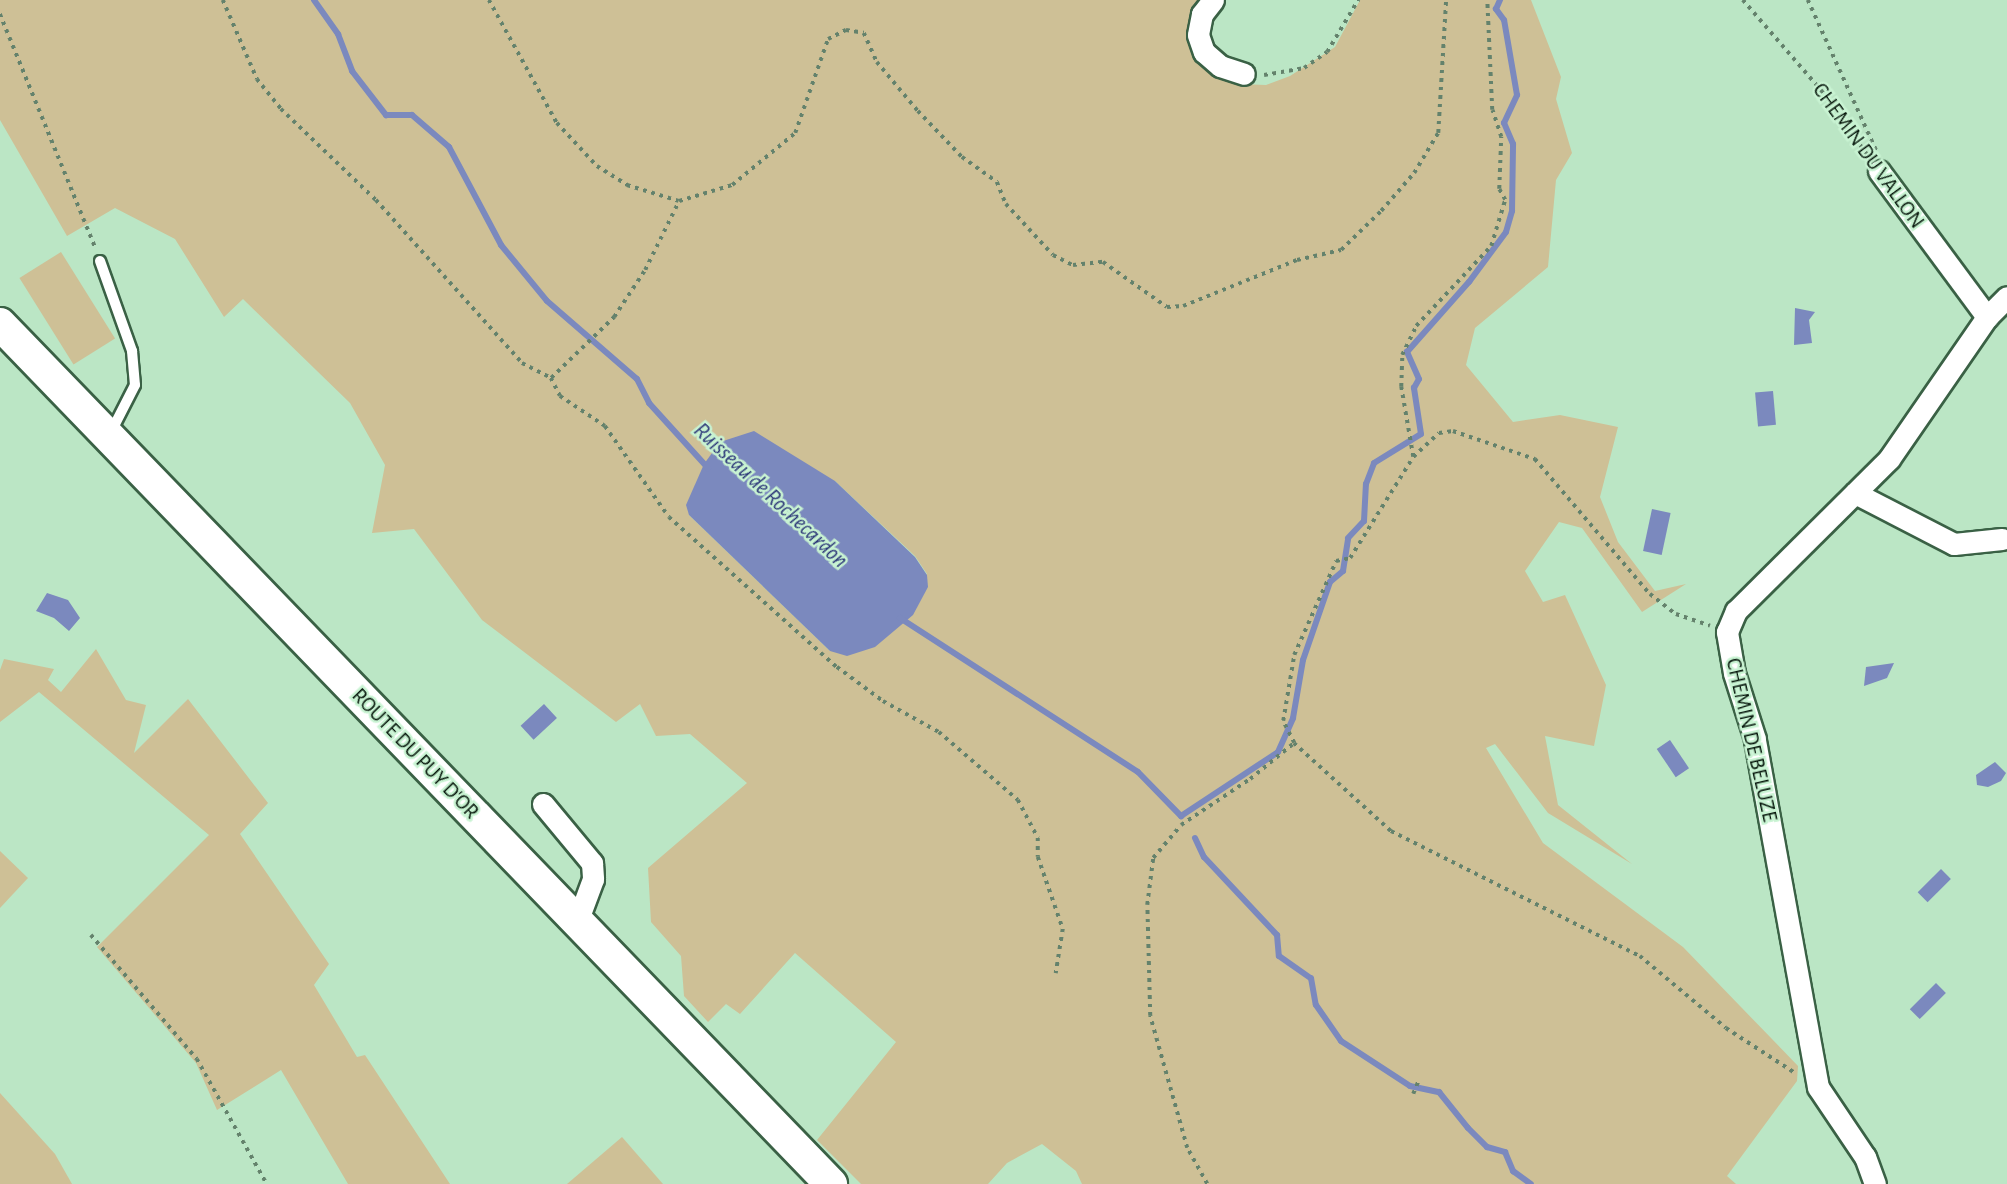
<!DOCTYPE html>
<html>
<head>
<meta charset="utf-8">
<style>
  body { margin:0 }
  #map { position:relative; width:2007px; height:1184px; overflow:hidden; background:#bbe6c5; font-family:"Alegreya Sans",sans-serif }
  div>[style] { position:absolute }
  .green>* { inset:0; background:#cec096; transform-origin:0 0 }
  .water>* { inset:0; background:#7b89be; transform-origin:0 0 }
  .stream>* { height:6px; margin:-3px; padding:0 3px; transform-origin:3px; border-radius:3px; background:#7b89be }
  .path>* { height:3.5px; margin-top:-1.75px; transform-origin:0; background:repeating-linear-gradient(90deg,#64826c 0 3.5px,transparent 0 8.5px) }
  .roads { filter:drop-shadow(2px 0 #3a6145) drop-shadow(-2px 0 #3a6145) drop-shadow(0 2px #3a6145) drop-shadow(0 -2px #3a6145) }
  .lane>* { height:10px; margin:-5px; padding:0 5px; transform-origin:5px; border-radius:5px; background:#fff }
  .street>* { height:21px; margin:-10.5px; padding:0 10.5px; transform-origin:10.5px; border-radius:10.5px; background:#fff }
  .secondary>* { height:32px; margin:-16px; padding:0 16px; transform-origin:16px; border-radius:16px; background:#fff }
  span { translate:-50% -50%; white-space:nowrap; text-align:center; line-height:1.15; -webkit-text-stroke:5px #c8f3d2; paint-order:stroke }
  .street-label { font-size:21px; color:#06160b }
  .water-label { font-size:23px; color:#2c3778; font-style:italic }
</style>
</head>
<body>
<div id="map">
  <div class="green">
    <i style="clip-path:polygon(evenodd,0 0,1201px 0,1192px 16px,1193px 59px,1238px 84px,1266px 85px,1290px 76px,1335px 47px,1360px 0,1531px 0,1561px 77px,1556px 99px,1572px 153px,1556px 180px,1548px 267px,1475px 328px,1466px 365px,1513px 422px,1560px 415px,1618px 427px,1600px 497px,1618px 542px,1655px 591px,1686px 584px,1642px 612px,1582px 528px,1559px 522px,1525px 571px,1543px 602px,1565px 595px,1606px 685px,1594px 746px,1545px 736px,1558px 805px,1632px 864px,1548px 813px,1495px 744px,1486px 748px,1543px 843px,1683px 947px,1798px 1066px,1797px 1081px,1727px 1176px,1736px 1184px,1082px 1184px,1076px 1171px,1042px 1144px,1007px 1163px,988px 1184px,861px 1184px,817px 1140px,896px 1042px,795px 953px,740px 1014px,726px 1004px,708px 1022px,684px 996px,681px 956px,651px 922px,648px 868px,747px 783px,690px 734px,656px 736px,640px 704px,616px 722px,482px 620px,414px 529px,372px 533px,385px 465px,350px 403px,243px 299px,224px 317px,175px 239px,115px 208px,67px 236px,0 120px,0 0,835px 481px,915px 556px,927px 574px,830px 651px,689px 515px,835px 481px)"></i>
    <i style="left:61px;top:252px;width:102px;height:49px;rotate:58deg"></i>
    <i style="clip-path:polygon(96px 649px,126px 700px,146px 705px,134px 753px,188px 699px,268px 803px,240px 834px,329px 964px,314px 985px,357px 1057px,365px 1055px,450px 1184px,348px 1184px,281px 1070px,217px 1110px,196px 1063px,97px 947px,209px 835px,39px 692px,0 722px,0 670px,4px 659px,54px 669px,48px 680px,61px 692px)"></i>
    <i style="clip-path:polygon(0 851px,28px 878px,0 908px)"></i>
    <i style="clip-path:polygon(0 1093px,55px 1154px,72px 1184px,0 1184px)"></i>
    <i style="clip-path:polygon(622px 1137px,663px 1184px,567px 1184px)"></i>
  </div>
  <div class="water">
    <i style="clip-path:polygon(1795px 308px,1815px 312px,1809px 320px,1812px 343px,1794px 345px)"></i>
    <i style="left:1773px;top:391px;width:34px;height:18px;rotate:85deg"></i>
    <i style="clip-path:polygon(754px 431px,835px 481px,915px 557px,927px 575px,928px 587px,913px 615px,875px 647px,847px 656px,830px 651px,689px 515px,686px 505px,704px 464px,720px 442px)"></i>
    <i style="left:1652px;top:509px;width:19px;height:43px;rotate:12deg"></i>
    <i style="clip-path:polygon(47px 593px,68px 600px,80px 618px,69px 631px,54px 618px,36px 611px)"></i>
    <i style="clip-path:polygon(1894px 663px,1887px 678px,1864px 686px,1866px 667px)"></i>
    <i style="left:544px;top:704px;width:19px;height:32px;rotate:47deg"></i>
    <i style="left:1670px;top:740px;width:34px;height:16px;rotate:56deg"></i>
    <i style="clip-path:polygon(1995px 762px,2006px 773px,2001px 781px,1988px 787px,1977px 785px,1976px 775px)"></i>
    <i style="left:1941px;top:869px;width:14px;height:33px;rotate:45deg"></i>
    <i style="left:1936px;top:983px;width:14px;height:37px;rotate:45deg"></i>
  </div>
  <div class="stream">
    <i style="left:314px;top:0;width:42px;rotate:54.8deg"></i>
    <i style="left:338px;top:34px;width:40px;rotate:69deg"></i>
    <i style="left:352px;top:71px;width:56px;rotate:52.3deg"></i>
    <i style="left:386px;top:115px;width:26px"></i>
    <i style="left:412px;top:115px;width:49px;rotate:40.9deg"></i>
    <i style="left:449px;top:147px;width:111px;rotate:62deg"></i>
    <i style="left:501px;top:245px;width:72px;rotate:50.6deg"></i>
    <i style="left:547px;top:301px;width:119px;rotate:40.9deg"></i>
    <i style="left:637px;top:379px;width:27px;rotate:63deg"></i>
    <i style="left:649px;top:403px;width:88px;rotate:47.8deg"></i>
    <i style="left:900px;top:618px;width:283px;rotate:32.9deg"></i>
    <i style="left:1138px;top:772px;width:62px;rotate:45.7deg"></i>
    <i style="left:1181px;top:816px;width:116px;rotate:-33.4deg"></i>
    <i style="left:1278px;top:752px;width:37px;rotate:-66deg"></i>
    <i style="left:1293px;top:718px;width:59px;rotate:-80.2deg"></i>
    <i style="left:1303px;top:660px;width:83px;rotate:-70.9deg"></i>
    <i style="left:1330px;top:582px;width:17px;rotate:-40deg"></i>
    <i style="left:1343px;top:571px;width:33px;rotate:-81deg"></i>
    <i style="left:1348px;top:538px;width:23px;rotate:-47deg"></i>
    <i style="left:1364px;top:521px;width:37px;rotate:-87deg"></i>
    <i style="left:1366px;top:484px;width:22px;rotate:-69deg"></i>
    <i style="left:1374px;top:463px;width:55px;rotate:-31.7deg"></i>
    <i style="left:1421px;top:434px;width:47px;rotate:-98.7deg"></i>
    <i style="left:1414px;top:388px;width:10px;rotate:-61deg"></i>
    <i style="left:1419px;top:379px;width:30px;rotate:-114deg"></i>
    <i style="left:1407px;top:352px;width:94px;rotate:-48.5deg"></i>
    <i style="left:1469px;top:282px;width:62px;rotate:-53.5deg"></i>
    <i style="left:1506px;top:232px;width:22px;rotate:-74deg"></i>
    <i style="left:1512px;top:211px;width:67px;rotate:-89.1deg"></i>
    <i style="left:1513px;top:144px;width:23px;rotate:-113deg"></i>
    <i style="left:1504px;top:123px;width:31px;rotate:-65deg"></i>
    <i style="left:1517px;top:95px;width:76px;rotate:-99.8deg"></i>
    <i style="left:1504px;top:20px;width:14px;rotate:-126deg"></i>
    <i style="left:1496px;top:9px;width:10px;rotate:-66deg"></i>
    <i style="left:1195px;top:838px;width:21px;rotate:65deg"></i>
    <i style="left:1204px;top:857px;width:107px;rotate:46.9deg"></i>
    <i style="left:1277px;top:935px;width:21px;rotate:85deg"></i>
    <i style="left:1279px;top:956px;width:39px;rotate:35deg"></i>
    <i style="left:1311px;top:978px;width:27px;rotate:80deg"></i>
    <i style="left:1316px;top:1005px;width:44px;rotate:55.2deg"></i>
    <i style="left:1341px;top:1041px;width:82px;rotate:33.1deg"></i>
    <i style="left:1410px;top:1086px;width:30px;rotate:12deg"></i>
    <i style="left:1439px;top:1092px;width:46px;rotate:51.1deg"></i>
    <i style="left:1468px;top:1128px;width:27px;rotate:45deg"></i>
    <i style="left:1487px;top:1147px;width:19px;rotate:16deg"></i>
    <i style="left:1505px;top:1152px;width:21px;rotate:67deg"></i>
    <i style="left:1513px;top:1171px;width:22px;rotate:36deg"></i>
  </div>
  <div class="path">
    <i style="left:223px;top:0;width:86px;rotate:66.7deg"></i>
    <i style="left:257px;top:79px;width:38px;rotate:51deg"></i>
    <i style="left:281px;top:109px;width:132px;rotate:43.8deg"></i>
    <i style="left:376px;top:200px;width:219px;rotate:48.1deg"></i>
    <i style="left:522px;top:363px;width:33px;rotate:27deg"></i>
    <i style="left:551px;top:378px;width:20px;rotate:63deg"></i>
    <i style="left:560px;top:396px;width:54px;rotate:33.7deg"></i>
    <i style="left:605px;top:426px;width:111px;rotate:54.9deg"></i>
    <i style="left:669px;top:517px;width:225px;rotate:41.8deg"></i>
    <i style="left:837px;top:667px;width:57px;rotate:36.5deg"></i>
    <i style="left:883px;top:701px;width:64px;rotate:29deg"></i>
    <i style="left:939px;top:732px;width:104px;rotate:40.7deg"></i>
    <i style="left:1018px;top:800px;width:43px;rotate:62.2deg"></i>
    <i style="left:1038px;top:838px;width:19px;rotate:90deg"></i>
    <i style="left:1038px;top:857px;width:76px;rotate:70.9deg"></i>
    <i style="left:1063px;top:929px;width:45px;rotate:99deg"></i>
    <i style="left:489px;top:0;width:141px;rotate:61.1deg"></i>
    <i style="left:557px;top:123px;width:59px;rotate:47.1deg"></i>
    <i style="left:597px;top:166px;width:36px;rotate:32deg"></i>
    <i style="left:627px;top:185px;width:54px;rotate:17.1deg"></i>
    <i style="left:679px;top:201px;width:55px;rotate:-16.8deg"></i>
    <i style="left:732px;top:185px;width:82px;rotate:-39.5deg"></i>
    <i style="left:795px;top:133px;width:100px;rotate:-70.7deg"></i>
    <i style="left:828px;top:39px;width:20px;rotate:-27deg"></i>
    <i style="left:846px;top:30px;width:18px;rotate:9deg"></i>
    <i style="left:864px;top:33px;width:32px;rotate:66deg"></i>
    <i style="left:877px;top:62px;width:64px;rotate:50.1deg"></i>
    <i style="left:918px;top:111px;width:64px;rotate:46.3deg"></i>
    <i style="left:962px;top:157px;width:43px;rotate:35.5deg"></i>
    <i style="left:997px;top:182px;width:24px;rotate:68deg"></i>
    <i style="left:1006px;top:204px;width:69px;rotate:47.3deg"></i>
    <i style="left:1053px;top:255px;width:22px;rotate:27deg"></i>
    <i style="left:1073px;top:265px;width:30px;rotate:-6deg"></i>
    <i style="left:1103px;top:262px;width:78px;rotate:35.1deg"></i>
    <i style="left:1167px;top:307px;width:16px;rotate:-4deg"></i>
    <i style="left:1183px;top:306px;width:123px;rotate:-22deg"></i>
    <i style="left:1297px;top:260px;width:45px;rotate:-12.8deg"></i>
    <i style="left:1341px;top:250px;width:56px;rotate:-44.3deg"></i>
    <i style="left:1381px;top:211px;width:50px;rotate:-49deg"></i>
    <i style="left:1414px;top:173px;width:47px;rotate:-59deg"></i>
    <i style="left:1438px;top:133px;width:133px;rotate:-86.6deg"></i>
    <i style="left:1743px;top:0;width:119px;rotate:49.1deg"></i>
    <i style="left:1821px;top:90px;width:82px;rotate:54.4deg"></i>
    <i style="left:1808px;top:0;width:167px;rotate:65.6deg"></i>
    <i style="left:0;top:14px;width:254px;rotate:67.8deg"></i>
    <i style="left:1264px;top:75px;width:41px;rotate:-9.9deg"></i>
    <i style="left:1304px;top:68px;width:28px;rotate:-35deg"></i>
    <i style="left:1327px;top:52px;width:61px;rotate:-59.2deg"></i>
    <i style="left:551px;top:378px;width:88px;rotate:-44.1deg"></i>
    <i style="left:614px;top:317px;width:56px;rotate:-56.6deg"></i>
    <i style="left:645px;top:270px;width:77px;rotate:-63.8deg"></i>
    <i style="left:1413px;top:457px;width:35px;rotate:-43deg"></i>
    <i style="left:1439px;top:433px;width:14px;rotate:-8deg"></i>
    <i style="left:1453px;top:431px;width:87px;rotate:18.9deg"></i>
    <i style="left:1535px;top:459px;width:177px;rotate:49.6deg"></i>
    <i style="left:1650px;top:594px;width:33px;rotate:38deg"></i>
    <i style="left:1676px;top:614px;width:36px;rotate:19deg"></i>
    <i style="left:1294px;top:743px;width:131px;rotate:42.2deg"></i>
    <i style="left:1391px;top:831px;width:279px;rotate:26.7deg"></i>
    <i style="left:1640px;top:956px;width:112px;rotate:39.9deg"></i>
    <i style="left:1726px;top:1028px;width:82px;rotate:33.1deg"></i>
    <i style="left:91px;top:935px;width:163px;rotate:49.5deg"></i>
    <i style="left:197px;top:1059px;width:143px;rotate:60.8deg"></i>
    <i style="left:1413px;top:1094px;width:16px;rotate:-68deg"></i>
    <i style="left:1207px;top:1184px;width:41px;rotate:-119.1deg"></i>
    <i style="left:1187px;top:1148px;width:137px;rotate:-105.7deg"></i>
    <i style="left:1150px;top:1016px;width:111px;rotate:-91.5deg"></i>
    <i style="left:1147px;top:905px;width:47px;rotate:-82.7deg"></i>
    <i style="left:1153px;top:858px;width:43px;rotate:-49.7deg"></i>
    <i style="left:1181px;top:825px;width:83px;rotate:-33.7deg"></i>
    <i style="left:1250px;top:779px;width:57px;rotate:-39.3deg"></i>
    <i style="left:1294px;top:743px;width:25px;rotate:-117deg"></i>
    <i style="left:1283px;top:721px;width:67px;rotate:-80.5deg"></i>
    <i style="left:1294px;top:655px;width:103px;rotate:-65.9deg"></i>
    <i style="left:1336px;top:561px;width:14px;rotate:-12deg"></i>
    <i style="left:1350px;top:558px;width:119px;rotate:-58deg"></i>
    <i style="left:1413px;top:457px;width:71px;rotate:-99.7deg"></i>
    <i style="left:1401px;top:387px;width:32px;rotate:-88deg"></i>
    <i style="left:1402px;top:355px;width:32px;rotate:-64deg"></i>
    <i style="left:1416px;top:326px;width:110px;rotate:-46.8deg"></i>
    <i style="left:1491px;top:246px;width:48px;rotate:-73.1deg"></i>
    <i style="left:1505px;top:200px;width:13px;rotate:-119deg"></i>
    <i style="left:1499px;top:189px;width:52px;rotate:-87.8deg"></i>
    <i style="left:1501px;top:137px;width:28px;rotate:-108deg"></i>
    <i style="left:1492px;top:110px;width:110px;rotate:-92.6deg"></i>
  </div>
  <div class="roads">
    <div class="lane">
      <i style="left:100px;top:261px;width:96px;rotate:70.4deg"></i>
      <i style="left:132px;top:351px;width:34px;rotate:85deg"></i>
      <i style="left:135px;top:385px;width:53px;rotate:117.1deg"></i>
    </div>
    <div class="street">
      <i style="left:1213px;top:0;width:18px;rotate:128deg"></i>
      <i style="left:1202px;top:14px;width:21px;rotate:101deg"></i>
      <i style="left:1198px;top:35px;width:18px;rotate:71deg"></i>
      <i style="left:1204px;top:52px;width:21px;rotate:41deg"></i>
      <i style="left:1220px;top:66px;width:25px;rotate:18deg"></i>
      <i style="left:1879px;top:171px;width:182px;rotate:53.5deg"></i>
      <i style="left:1855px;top:493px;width:111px;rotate:27.3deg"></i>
      <i style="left:1954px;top:544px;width:48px;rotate:-5.9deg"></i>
      <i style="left:543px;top:804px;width:77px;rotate:50.3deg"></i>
      <i style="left:592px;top:863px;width:16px;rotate:86deg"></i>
      <i style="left:593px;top:879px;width:46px;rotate:110.4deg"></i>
      <i style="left:1875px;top:1184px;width:29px;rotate:-110deg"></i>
      <i style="left:1865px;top:1157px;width:84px;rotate:-123.9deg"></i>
      <i style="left:1818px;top:1087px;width:354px;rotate:-100.3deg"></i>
      <i style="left:1755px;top:739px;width:69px;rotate:-107.7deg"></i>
      <i style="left:1734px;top:673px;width:42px;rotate:-99.7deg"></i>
      <i style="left:1727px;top:632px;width:23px;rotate:-67deg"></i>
      <i style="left:1736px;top:611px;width:216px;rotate:-44.8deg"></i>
      <i style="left:1889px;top:459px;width:173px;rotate:-55.4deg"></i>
      <i style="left:1987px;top:317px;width:28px;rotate:-45deg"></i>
    </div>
    <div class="secondary">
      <i style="left:0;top:324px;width:1196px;rotate:45.98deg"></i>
    </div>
  </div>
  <div class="street-label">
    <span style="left:1868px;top:156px;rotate:54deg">CHEMIN DU VALLON</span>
    <span style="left:1751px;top:740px;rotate:77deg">CHEMIN DE BELUZE</span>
    <span style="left:415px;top:754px;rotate:46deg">ROUTE DU PUY D'OR</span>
  </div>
  <div class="water-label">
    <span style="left:770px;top:496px;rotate:43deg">Ruisseau de Rochecardon</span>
  </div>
</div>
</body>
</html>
